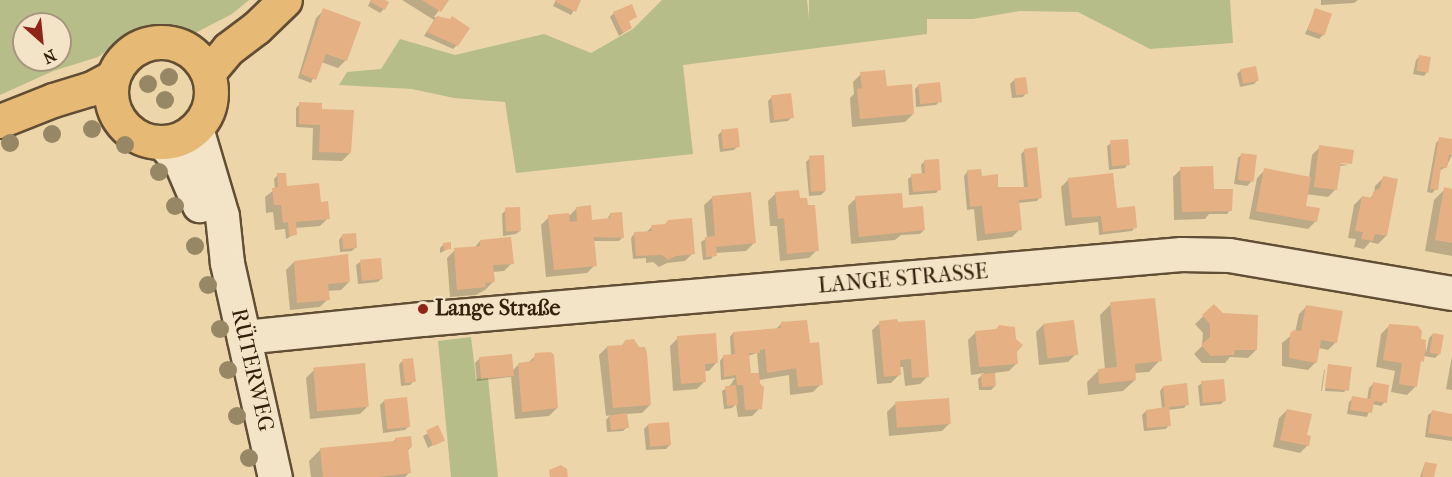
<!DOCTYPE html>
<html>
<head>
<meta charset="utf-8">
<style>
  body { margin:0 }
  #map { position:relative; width:1452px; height:477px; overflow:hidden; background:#ecd5a9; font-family:"IM FELL French Canon",serif }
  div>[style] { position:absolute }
  .green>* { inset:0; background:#b7bd89 }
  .shadow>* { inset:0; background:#0003 }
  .building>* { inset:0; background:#e6b085; transform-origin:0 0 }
  .roads { filter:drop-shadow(2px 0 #614e34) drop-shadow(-2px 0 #614e34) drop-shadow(0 2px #614e34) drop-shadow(0 -2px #614e34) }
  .minor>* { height:33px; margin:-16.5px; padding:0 16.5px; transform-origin:16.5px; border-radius:16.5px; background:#f3e4c7 }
  .major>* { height:33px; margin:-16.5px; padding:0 16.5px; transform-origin:16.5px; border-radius:16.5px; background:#e6ba74 }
  .major>.ring { margin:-16.5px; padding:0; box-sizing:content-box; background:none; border:33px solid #e6ba74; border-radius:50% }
  .trees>* { width:18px; height:18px; margin:-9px; border-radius:50%; background:#988764 }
  .dots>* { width:16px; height:16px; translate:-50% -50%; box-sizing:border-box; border:3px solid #f3e4c7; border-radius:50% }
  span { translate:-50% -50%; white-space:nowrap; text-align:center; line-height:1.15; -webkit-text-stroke:4.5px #f3e4c7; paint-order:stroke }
  .street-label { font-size:22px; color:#33210d }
  .poi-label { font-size:22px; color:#33210d; font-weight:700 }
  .left { translate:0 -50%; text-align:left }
  .north { position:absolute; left:12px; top:12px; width:60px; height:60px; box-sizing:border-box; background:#f3e4c7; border:2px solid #a6967d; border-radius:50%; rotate:153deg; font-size:16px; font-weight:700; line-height:24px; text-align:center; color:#33210d }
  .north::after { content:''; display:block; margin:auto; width:21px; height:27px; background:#8f2418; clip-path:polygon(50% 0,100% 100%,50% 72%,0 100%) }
</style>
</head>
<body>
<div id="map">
  <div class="green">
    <i style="clip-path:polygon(evenodd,0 0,249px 0,232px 14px,195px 33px,156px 26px,120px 41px,98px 57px,53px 71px,0 95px,0 0,24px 24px,60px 24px,60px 60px,24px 60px,24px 24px)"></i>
    <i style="clip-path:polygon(662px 0,807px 0,809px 19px,809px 0,1230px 0,1233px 43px,1150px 49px,1078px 12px,1020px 11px,973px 19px,927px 19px,927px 34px,683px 65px,693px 154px,516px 173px,505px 102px,454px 98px,412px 89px,339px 85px,347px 72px,381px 69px,400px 39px,455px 55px,544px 34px,591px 53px,633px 29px)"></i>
    <i style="clip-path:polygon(471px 337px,476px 379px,488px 378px,498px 477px,451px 477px,438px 341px)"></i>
  </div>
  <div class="shadow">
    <i style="clip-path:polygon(371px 0,384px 0,384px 9px,380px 13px,368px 6px)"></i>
    <i style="clip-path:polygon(402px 0,447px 0,434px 17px,449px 21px,457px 45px,453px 49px,424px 36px,434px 20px)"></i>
    <i style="clip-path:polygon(556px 0,580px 0,571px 15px,553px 6px)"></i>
    <i style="clip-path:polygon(1321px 0,1358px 0,1354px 3px,1321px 5px)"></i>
    <i style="clip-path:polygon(324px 10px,346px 60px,338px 68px,321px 62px,311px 83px,298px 78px,316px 18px)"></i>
    <i style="clip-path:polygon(1316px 10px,1323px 35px,1319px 39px,1305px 34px)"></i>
    <i style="clip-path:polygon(614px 13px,636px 16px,628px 22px,631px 28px,619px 36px,610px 17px)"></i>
    <i style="clip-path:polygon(1419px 57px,1427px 72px,1424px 76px,1413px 74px,1416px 60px)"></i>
    <i style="clip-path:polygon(1241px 70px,1257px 81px,1254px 84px,1240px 87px,1237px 74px)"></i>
    <i style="clip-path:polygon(861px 74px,885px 88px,913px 114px,905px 122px,852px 127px,850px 98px,854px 94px,853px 82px)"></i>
    <i style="clip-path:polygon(1014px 80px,1026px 93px,1023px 97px,1012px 98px,1010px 84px)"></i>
    <i style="clip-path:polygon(919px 85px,940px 101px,936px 105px,916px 107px,915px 89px)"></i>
    <i style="clip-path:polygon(772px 97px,792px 117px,788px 121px,770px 123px,768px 101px)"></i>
    <i style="clip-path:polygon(300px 104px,320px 110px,350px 153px,342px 161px,312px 160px,313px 128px,296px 127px,296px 108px)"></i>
    <i style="clip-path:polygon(722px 131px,738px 146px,734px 150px,720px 152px,718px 135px)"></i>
    <i style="clip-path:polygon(1440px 139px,1452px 140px,1452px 155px,1446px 167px,1439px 171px,1436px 189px,1432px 193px,1427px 192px,1436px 143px)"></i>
    <i style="clip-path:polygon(1111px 143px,1128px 164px,1125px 168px,1109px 170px,1107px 146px)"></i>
    <i style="clip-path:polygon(1320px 147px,1352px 151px,1350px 165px,1350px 162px,1334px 160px,1334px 163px,1349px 165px,1339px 166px,1336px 189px,1328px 197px,1306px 194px,1304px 207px,1318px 209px,1316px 221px,1308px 229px,1249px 219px,1257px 178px,1265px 170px,1309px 178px,1312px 155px)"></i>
    <i style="clip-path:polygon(1025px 150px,1040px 197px,1037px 201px,1018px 203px,1020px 229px,1012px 237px,977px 241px,974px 209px,967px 210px,964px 176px,967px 172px,997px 188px,1024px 188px,1021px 154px)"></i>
    <i style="clip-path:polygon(1242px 154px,1251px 182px,1247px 186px,1234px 184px,1238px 158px)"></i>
    <i style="clip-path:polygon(810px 158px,825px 191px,821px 195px,809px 196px,806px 162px)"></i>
    <i style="clip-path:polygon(925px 161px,940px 189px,936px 193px,909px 195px,908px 179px,912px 176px,922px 175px,921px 165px)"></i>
    <i style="clip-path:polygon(1181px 169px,1212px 191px,1230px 210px,1227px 214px,1209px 214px,1205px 219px,1174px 220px,1173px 177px)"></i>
    <i style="clip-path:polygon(278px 175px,286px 185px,319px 203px,328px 218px,320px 226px,295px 228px,295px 234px,286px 239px,285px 229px,275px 230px,273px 212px,266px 213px,265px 197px,275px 189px,274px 179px)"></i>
    <i style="clip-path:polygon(1383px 178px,1386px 236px,1378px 244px,1370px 242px,1364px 249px,1354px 247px,1356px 239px,1348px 238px,1354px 205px,1362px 197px,1369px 199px,1374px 194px,1375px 186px)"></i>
    <i style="clip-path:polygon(1069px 179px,1115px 209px,1135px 227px,1132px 231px,1099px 235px,1098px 222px,1065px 226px,1061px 187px)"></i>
    <i style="clip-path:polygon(1445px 189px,1452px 189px,1452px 256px,1425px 251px,1434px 200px)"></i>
    <i style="clip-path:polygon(776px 193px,799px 200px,817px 250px,809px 258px,780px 261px,777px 226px,770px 226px,768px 201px)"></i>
    <i style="clip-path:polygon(713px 197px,754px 243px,746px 251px,715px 253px,711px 259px,703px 260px,701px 242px,707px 238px,704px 205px)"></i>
    <i style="clip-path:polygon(856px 198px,901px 209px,924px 230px,920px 234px,901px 235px,895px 240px,851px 244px,848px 206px)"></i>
    <i style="clip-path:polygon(577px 208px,591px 223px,607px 220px,610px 214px,623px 237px,619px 241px,593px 241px,595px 265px,587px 273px,546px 277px,541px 225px,549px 217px,570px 215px)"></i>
    <i style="clip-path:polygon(506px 210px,520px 231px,516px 234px,503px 236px,502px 214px)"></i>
    <i style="clip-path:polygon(652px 227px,693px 253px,685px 261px,667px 263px,659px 267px,653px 262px,646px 263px,646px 258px,633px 259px,631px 238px,634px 234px,645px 233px)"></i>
    <i style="clip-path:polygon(342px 236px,356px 247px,352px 251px,340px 252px,339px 240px)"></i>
    <i style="clip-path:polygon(480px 241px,512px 263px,504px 271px,492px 272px,493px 282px,485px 290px,476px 295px,450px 297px,447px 258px,455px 250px,474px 248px)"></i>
    <i style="clip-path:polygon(444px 244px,450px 248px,440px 253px,440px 248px)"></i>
    <i style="clip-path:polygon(294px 262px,349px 282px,341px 290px,327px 291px,328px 299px,320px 307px,290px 310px,286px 270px)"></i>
    <i style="clip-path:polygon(360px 262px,381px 279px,378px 282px,358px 284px,356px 265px)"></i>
    <i style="clip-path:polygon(1111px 304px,1160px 360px,1149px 372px,1134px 373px,1135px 380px,1123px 391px,1088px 395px,1087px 382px,1098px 371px,1105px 370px,1100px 315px)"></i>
    <i style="clip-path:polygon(1214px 306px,1256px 350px,1248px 358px,1230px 357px,1225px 363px,1202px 363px,1194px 354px,1202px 346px,1203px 333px,1195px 324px)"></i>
    <i style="clip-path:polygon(1307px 306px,1336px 342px,1328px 350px,1319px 348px,1316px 362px,1308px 370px,1282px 366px,1282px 343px,1295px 332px,1299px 314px)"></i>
    <i style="clip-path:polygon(924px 321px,928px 376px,920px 384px,905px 386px,903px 367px,899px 367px,899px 375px,891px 383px,877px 384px,872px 330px,880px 323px)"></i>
    <i style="clip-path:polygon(evenodd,781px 324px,809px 345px,821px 384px,813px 392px,790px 395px,789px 375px,759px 380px,763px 393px,760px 408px,752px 416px,738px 417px,736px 404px,732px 408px,724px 409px,722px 391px,729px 387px,735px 378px,721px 380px,720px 361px,723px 357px,731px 356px,730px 337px,733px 333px,775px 330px,781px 324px,757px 353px,759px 375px,749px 373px,748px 356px,757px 353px)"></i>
    <i style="clip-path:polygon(1044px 324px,1076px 354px,1068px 362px,1039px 365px,1036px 332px)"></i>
    <i style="clip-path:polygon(1389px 326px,1425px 341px,1426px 353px,1429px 338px,1433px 334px,1439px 354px,1435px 358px,1424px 356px,1419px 365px,1415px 387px,1407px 395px,1391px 392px,1395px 371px,1376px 367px,1381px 334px)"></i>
    <i style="clip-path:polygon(976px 332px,1016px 351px,1017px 363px,1009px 371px,994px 373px,995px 386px,991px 390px,979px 390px,978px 379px,984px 373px,971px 375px,968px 340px)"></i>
    <i style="clip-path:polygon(678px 338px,717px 362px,709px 371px,704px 371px,705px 381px,697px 389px,673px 391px,670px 346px)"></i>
    <i style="clip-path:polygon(626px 341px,650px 405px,642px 413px,626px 414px,627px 427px,623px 431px,607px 432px,606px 420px,610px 415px,606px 416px,599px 355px,607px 347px,621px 346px)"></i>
    <i style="clip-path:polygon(536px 355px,557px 408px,549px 416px,515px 419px,511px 377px,477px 381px,475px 363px,479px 359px,512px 371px,519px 364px,528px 363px)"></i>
    <i style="clip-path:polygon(1452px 356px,1452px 390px,1446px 389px)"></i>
    <i style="clip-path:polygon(402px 361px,414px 381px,410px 385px,401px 386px,399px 365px)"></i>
    <i style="clip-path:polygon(1328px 366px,1348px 388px,1344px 392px,1325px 391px)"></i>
    <i style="clip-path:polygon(1325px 369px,1322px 391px,1321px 391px,1324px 370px)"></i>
    <i style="clip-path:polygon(314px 370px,368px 406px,360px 414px,310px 419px,306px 378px)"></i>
    <i style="clip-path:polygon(1202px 383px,1225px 400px,1221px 404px,1200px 406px,1198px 386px)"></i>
    <i style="clip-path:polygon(1373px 384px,1385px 402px,1381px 406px,1372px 404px,1367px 417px,1347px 414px,1349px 402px,1353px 398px,1367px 400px,1369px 388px)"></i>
    <i style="clip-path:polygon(1163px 387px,1187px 404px,1184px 408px,1168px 410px,1169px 425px,1166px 429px,1144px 431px,1142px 415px,1146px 411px,1162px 409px,1160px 391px)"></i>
    <i style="clip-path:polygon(384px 401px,409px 426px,405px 430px,383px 433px,380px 405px)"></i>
    <i style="clip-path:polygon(895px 404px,950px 423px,942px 431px,889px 436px,887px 412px)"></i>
    <i style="clip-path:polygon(1287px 410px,1308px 445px,1300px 453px,1273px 447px,1279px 418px)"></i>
    <i style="clip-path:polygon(1432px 412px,1452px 415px,1452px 441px,1425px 437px,1428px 415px)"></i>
    <i style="clip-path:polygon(648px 425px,670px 445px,666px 449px,646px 450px,644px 429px)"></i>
    <i style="clip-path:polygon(438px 427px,443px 439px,428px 448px,423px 436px)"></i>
    <i style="clip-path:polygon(396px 439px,411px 447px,407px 451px,409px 473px,405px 477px,311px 477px,309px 461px,321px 449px,392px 442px)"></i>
    <i style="clip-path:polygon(1425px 463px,1433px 477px,1420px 477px)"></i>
  </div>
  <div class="building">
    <i style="clip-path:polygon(372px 0,385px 0,389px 2px,385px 10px,371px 2px)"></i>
    <i style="clip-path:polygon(422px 0,449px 0,441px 12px)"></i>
    <i style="clip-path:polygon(557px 0,581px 0,576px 12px,556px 2px)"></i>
    <i style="clip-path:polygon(632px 4px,637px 17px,629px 21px,632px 28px,623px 33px,613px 12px)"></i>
    <i style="clip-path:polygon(323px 8px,361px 22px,347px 61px,326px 54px,316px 80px,301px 74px)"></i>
    <i style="left:1315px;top:8px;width:18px;height:23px;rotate:19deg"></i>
    <i style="clip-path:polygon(437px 16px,450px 19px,452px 16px,470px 28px,458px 46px,427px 32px)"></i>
    <i style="left:1419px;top:55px;width:12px;height:16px;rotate:9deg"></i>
    <i style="left:1256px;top:66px;width:15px;height:16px;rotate:79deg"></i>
    <i style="clip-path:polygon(885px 70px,887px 86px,912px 84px,914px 114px,860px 119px,857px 89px,862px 88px,860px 72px)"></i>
    <i style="left:1026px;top:77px;width:17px;height:12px;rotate:83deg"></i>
    <i style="left:940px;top:82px;width:20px;height:22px;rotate:84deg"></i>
    <i style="left:791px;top:93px;width:25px;height:20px;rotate:83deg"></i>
    <i style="clip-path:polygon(299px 102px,322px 103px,322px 109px,354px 110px,351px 153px,319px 152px,320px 125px,299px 124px)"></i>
    <i style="left:738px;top:128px;width:19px;height:17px;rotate:84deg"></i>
    <i style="clip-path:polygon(1439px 137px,1452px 139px,1452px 155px,1449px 155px,1447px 168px,1441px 167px,1438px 190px,1430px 189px)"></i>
    <i style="left:1128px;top:139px;width:26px;height:18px;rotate:86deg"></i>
    <i style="clip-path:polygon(1319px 145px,1354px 150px,1352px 164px,1341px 163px,1337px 190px,1314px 187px)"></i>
    <i style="clip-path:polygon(1037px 147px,1042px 198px,1019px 200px,1022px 230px,985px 234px,982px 206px,970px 207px,967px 170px,981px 169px,982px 176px,998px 174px,998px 187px,1028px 187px,1024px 149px)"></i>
    <i style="left:1241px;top:153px;width:16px;height:27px;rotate:7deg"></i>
    <i style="left:824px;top:155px;width:36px;height:15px;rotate:87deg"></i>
    <i style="clip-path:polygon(939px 159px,941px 190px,913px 192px,911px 174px,925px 173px,924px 160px)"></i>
    <i style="clip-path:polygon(1213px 166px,1214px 189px,1233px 189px,1232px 211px,1182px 212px,1180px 167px)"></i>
    <i style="clip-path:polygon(1264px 168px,1311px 177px,1306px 206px,1320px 208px,1317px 222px,1256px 211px)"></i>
    <i style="clip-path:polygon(277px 173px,286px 173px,287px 186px,319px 183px,321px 202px,328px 201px,330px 219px,296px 222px,297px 235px,289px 236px,288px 222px,283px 223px,281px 205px,274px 205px,272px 188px,278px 187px)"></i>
    <i style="clip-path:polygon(1113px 173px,1117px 208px,1135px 206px,1137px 228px,1103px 232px,1101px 216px,1072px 218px,1068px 178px)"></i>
    <i style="clip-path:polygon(1383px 176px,1398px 179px,1387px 236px,1375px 234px,1373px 241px,1361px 239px,1363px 232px,1355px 231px,1362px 196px,1372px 198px,1373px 192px,1380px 188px)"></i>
    <i style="clip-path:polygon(1444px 187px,1452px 189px,1452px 243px,1435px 240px)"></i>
    <i style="clip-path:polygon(799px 190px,800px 198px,807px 198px,808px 205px,815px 205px,819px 251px,787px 254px,784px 218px,778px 219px,775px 192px)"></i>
    <i style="clip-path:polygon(751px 192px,756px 243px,716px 247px,717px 256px,706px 257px,705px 237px,715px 236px,712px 196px)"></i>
    <i style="clip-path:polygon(902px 193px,903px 208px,923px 206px,925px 230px,859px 237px,855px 196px)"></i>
    <i style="clip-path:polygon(591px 205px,592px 220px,610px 218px,610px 213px,622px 212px,624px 238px,594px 237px,597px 266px,554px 270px,548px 215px,569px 213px,570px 222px,577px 221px,576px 207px)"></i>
    <i style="left:520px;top:207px;width:24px;height:15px;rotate:88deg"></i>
    <i style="clip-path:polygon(692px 218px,695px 254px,676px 256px,668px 260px,662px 255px,636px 256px,634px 232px,652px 231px,651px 225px,665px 224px,668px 220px)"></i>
    <i style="left:356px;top:233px;width:15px;height:14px;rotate:86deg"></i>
    <i style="clip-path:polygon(511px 237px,514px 264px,493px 265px,495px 282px,485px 283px,486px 287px,457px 290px,454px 248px,480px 246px,480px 240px)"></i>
    <i style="clip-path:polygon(451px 242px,451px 249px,444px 250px,443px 243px)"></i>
    <i style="clip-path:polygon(348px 254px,350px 282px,328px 284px,330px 300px,297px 303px,294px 261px)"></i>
    <i style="left:381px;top:258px;width:21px;height:21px;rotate:85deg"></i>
    <i style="clip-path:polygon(1155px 298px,1162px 361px,1135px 364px,1136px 380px,1099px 384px,1098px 369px,1117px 367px,1110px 302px)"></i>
    <i style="clip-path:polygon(1214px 304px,1223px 313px,1258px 315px,1257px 350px,1235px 350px,1234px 355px,1211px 356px,1201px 345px,1210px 337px,1210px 324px,1202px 315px)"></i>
    <i style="clip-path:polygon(1306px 305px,1343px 311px,1337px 343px,1321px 340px,1317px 363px,1289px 358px,1290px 333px,1294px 330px,1301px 331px)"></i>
    <i style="clip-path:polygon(897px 319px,898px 322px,925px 320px,929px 377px,912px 378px,911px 359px,900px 360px,901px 375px,884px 377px,879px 321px)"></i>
    <i style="clip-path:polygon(807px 320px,810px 343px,819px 342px,823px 385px,798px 387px,796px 368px,767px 373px,765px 349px,760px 350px,760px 353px,749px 353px,751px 373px,759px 373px,760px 384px,764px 387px,762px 409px,745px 410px,743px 385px,737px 385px,736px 375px,724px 377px,723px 355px,735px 354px,733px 332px,781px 328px,781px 322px)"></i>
    <i style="left:1074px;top:320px;width:35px;height:31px;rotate:83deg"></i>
    <i style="clip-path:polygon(1389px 324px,1418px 326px,1422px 331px,1421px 339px,1426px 340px,1424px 362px,1421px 361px,1417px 387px,1399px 384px,1402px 363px,1383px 360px)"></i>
    <i style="clip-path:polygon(999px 325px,1015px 327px,1016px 339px,1023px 345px,1017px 352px,1018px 364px,979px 367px,975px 331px,996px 329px)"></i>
    <i style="clip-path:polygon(716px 333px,718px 363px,705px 364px,706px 382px,681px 384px,677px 336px)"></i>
    <i style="left:1433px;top:333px;width:11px;height:20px;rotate:10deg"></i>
    <i style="clip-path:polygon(634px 339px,639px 347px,645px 347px,647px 353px,651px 405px,613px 408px,607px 346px,623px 345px,625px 340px)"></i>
    <i style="clip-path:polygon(551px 352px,554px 355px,558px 408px,522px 412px,518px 363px,533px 361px,535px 353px)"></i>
    <i style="left:512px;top:354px;width:22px;height:33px;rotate:85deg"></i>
    <i style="left:413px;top:358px;width:24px;height:11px;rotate:83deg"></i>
    <i style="left:365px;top:363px;width:44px;height:52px;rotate:85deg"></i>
    <i style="left:1328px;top:364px;width:24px;height:24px;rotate:7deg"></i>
    <i style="left:995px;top:373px;width:13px;height:14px;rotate:86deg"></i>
    <i style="left:1224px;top:379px;width:22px;height:23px;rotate:85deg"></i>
    <i style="clip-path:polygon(1373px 382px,1389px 385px,1387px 403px,1374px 401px,1372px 413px,1350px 410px,1352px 396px,1370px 399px)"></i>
    <i style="clip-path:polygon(1187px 383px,1189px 405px,1169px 407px,1171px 426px,1147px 428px,1146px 410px,1165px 407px,1163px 386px)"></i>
    <i style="left:736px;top:385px;width:20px;height:11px;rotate:84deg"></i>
    <i style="left:407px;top:397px;width:30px;height:23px;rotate:84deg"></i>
    <i style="left:949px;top:398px;width:26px;height:54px;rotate:86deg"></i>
    <i style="clip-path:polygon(1287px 409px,1312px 414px,1307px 435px,1311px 436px,1309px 446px,1280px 440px)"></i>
    <i style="clip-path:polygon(1432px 410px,1452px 414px,1452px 437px,1428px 433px)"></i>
    <i style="left:627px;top:413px;width:15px;height:18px;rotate:82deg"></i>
    <i style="left:669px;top:422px;width:23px;height:21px;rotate:85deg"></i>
    <i style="left:438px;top:425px;width:17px;height:13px;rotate:65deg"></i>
    <i style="clip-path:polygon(411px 436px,412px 447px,408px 448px,411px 473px,378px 477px,323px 477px,320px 448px,395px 441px,395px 438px)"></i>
    <i style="clip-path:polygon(1425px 462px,1437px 464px,1434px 477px,1422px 477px)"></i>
    <i style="clip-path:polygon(561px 465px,567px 469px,568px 477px,550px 477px,549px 470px)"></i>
  </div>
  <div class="roads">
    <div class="minor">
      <i style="left:196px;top:128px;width:92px;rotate:73.5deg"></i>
      <i style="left:222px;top:216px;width:47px;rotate:83.9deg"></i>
      <i style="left:227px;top:263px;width:219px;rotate:77.4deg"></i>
      <i style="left:162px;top:142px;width:28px;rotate:48deg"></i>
      <i style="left:181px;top:163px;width:46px;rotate:66.8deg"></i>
      <i style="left:244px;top:337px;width:179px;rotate:-5.8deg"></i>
      <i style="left:422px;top:319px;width:762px;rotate:-4.89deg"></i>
      <i style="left:1181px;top:254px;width:48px;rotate:1.2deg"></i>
      <i style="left:1229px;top:255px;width:226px;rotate:9.7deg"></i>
    </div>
    <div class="major">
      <i class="ring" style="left:111px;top:42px;width:67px;height:67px"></i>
      <i style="left:208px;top:73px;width:31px;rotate:-50deg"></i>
      <i style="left:228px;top:49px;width:35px;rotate:-37deg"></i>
      <i style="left:256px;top:28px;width:40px;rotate:-44deg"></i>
      <i style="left:0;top:121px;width:57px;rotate:-21.6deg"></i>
      <i style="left:53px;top:100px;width:39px;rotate:-17deg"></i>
      <i style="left:90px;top:89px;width:26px;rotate:-28deg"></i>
    </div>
  </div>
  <div class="trees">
    <i style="left:169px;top:77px"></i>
    <i style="left:148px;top:84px"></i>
    <i style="left:165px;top:100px"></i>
    <i style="left:92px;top:129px"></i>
    <i style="left:52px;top:134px"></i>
    <i style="left:10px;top:143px"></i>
    <i style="left:125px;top:145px"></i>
    <i style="left:159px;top:172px"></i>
    <i style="left:175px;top:206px"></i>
    <i style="left:195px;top:246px"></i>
    <i style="left:208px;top:285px"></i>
    <i style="left:220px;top:329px"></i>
    <i style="left:228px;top:370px"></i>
    <i style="left:237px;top:416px"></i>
    <i style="left:249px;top:458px"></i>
  </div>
  <div class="dots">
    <i style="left:423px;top:309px;background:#8f2418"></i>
  </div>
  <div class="street-label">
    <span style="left:903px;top:279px;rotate:-5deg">LANGE STRASSE</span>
    <span style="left:252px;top:370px;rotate:77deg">RÜTERWEG</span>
  </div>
  <div class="poi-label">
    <span class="left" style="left:435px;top:309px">Lange Straße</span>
  </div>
  <div class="north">N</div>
</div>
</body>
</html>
